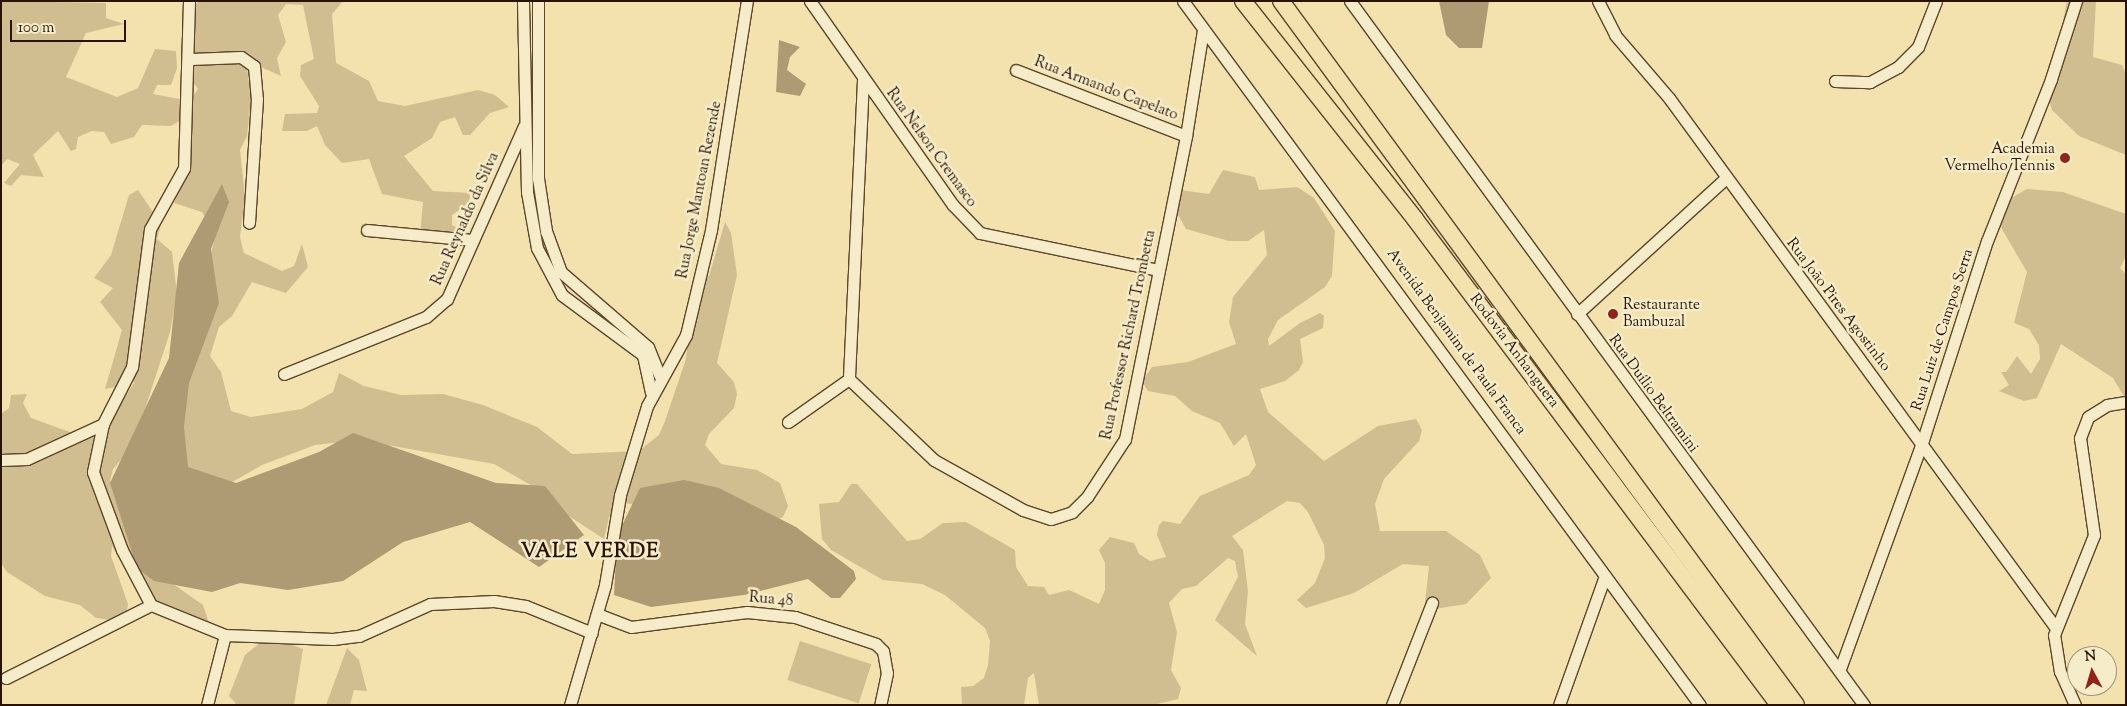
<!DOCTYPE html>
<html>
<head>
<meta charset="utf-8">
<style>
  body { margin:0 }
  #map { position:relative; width:2127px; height:706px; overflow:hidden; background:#f3e1ae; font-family:"Sorts Mill Goudy",serif }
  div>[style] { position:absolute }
  .green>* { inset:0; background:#d1be90; transform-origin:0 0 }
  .water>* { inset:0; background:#ae9b73 }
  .roads { filter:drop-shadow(1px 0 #5c462c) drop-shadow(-1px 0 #5c462c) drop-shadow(0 1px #5c462c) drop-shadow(0 -1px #5c462c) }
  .minor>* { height:11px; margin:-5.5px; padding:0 5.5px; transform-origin:5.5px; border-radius:5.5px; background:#f7ecca }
  .highway>* { height:16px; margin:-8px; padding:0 8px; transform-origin:8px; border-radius:8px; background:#f3e1ae }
  .dots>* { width:14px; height:14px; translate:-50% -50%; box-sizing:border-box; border:2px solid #f7ecca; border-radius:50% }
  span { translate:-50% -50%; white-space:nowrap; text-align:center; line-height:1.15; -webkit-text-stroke:5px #f7ecca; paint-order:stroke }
  .street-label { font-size:15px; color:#291300 }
  .poi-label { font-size:15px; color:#291300 }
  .right { translate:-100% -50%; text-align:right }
  .left { translate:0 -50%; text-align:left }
  .district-label { font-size:20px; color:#291300; font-weight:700; letter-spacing:1px }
  .frame { position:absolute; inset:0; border:2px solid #291300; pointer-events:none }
  .north { position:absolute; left:2067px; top:646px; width:50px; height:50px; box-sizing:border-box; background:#f7ecca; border:1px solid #a59579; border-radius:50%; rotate:354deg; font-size:14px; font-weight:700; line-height:20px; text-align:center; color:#291300 }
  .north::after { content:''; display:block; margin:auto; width:18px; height:22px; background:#8f2418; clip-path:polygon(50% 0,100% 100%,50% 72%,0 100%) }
  .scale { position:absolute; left:10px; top:20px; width:116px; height:22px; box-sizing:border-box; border:2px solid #291300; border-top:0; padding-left:6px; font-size:15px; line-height:18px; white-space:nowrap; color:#291300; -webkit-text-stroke:4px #f7ecca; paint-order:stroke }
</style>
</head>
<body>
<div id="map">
  <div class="green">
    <i style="clip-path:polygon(1px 1px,106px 3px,106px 18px,124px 24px,86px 33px,66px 77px,117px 97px,138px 88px,155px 49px,176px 51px,177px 68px,171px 85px,157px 85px,153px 94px,190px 101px,198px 89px,190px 78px,192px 8px,199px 1px,343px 1px,332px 14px,336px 63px,369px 81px,378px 101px,405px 106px,478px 90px,495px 95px,509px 107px,490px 113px,470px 135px,463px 135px,455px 117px,440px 122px,432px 138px,404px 156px,433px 191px,471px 193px,468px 204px,452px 215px,452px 225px,470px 234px,454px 242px,434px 242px,420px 235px,423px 202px,382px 194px,369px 159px,342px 163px,325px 145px,317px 126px,307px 131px,282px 131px,285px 114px,317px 113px,319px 106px,300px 76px,301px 65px,314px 59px,303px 5px,286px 4px,278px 15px,286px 42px,277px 58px,281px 76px,246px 60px,251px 99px,247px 136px,240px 150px,245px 197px,240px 237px,244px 253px,282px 271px,294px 266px,302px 244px,308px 267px,286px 293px,252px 282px,232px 316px,219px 327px,210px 356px,221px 372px,231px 411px,251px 417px,302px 409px,333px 392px,339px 373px,364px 386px,401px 395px,443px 394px,483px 405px,537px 427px,572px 454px,639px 451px,659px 435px,665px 421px,686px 359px,695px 284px,709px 276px,725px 222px,731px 233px,737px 275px,717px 363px,734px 382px,737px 394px,734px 408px,709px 434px,705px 445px,721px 464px,757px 470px,780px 483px,788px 506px,783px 517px,772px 522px,623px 503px,609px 517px,604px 539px,564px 513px,541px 491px,494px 464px,359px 440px,315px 445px,262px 465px,227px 485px,192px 475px,171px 434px,215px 236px,202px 212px,174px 203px,184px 176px,181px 120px,171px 126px,142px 125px,134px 137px,111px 144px,104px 132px,92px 131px,78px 137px,76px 149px,71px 151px,58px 131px,33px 155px,44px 177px,21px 175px,11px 186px,4px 183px,20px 164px,7px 159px,1px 166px)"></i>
    <i style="clip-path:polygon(2067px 1px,2096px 1px,2093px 57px,2122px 65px,2126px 74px,2126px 155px,2079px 136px,2052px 110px,2048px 96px)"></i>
    <i style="clip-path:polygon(1223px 170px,1255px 177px,1259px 190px,1297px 187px,1314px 198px,1335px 231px,1332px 276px,1325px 287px,1278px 320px,1268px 339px,1269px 346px,1300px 323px,1320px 313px,1324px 316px,1323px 328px,1300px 339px,1303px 362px,1299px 370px,1285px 381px,1260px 389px,1268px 412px,1324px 461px,1378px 426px,1416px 419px,1422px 430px,1419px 441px,1384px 479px,1375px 504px,1380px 531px,1446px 531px,1480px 555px,1491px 578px,1466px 604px,1435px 609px,1425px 603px,1429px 566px,1403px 564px,1354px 593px,1306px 608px,1297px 600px,1315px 583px,1325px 558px,1324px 545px,1308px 512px,1300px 503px,1287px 501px,1232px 536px,1243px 550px,1248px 591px,1245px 624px,1257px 656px,1215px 620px,1238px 577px,1235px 561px,1228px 558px,1196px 586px,1182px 589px,1169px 603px,1177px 632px,1171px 670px,1181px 688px,1178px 699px,1153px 705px,1039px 705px,1034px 673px,1028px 678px,1024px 705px,962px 705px,961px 687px,973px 686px,984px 678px,988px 665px,990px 641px,985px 628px,945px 595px,922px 584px,883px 580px,831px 550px,822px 539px,819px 504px,839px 502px,851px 484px,857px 484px,907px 541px,920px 539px,943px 523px,966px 522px,1015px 550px,1016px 567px,1028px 586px,1044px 587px,1049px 595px,1069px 590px,1099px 604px,1105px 590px,1105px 563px,1099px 550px,1110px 537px,1134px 543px,1139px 554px,1150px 561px,1166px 557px,1157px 535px,1159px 525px,1163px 521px,1180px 524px,1200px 496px,1249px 475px,1256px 465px,1246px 434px,1234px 446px,1220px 423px,1192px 411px,1175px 396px,1148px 391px,1142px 381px,1152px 367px,1188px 362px,1236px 344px,1229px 322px,1233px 297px,1267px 255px,1264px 230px,1248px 241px,1229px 241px,1186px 229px,1175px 209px,1180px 190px,1209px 194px)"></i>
    <i style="clip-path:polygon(2027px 189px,2063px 192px,2126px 214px,2126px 256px,2120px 268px,2126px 274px,2126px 400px,2113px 378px,2061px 344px,2037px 398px,2024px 401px,1999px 391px,2009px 385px,2001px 372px,2006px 372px,2017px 356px,2031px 374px,2040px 359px,2039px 345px,2029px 329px,2014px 323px,2027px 272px,1999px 224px,2006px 201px)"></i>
    <i style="clip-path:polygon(138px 190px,161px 224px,157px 239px,172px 252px,177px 294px,170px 332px,133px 446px,113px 469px,110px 481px,166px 579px,203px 605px,209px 623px,140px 594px,112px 546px,111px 556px,128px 604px,126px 617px,117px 621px,96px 618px,80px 605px,45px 596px,7px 572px,1px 563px,1px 414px,9px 408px,11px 395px,27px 394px,23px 403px,31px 418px,78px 435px,109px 421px,134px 383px,132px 377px,120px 386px,105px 389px,122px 330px,100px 302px,113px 288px,94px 278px,111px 255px,129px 195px)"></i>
    <i style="left:800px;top:641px;width:75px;height:41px;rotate:18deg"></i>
    <i style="clip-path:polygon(261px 642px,285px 642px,303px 649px,294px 705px,237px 705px,229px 696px,245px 655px)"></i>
    <i style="clip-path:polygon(347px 648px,359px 660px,367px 691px,354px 690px,350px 705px,326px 705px)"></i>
  </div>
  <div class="water">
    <i style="clip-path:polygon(1439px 1px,1489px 1px,1482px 48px,1459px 48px,1446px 35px)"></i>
    <i style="clip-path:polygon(779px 40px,800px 47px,790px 57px,787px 70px,806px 84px,800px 96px,776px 92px)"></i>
    <i style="clip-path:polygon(222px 184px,229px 202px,211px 249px,219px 303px,189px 383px,184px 427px,188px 467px,236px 483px,319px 452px,353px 433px,496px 483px,545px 486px,584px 535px,539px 567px,470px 522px,403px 542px,343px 581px,288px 590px,240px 583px,212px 592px,154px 581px,137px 568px,110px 483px,169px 358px,179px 263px)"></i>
    <i style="clip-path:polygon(684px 480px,719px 488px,796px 527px,854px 571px,856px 579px,840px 598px,831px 598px,808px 579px,744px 595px,651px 607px,614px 595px,617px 536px,640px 488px)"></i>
  </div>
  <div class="roads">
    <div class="minor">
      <i style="left:189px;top:1px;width:167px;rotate:91.7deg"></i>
      <i style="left:184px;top:168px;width:70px;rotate:119.1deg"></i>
      <i style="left:150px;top:229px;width:139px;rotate:97.4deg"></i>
      <i style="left:132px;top:367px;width:64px;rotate:117deg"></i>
      <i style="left:103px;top:424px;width:49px;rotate:101.8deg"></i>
      <i style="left:93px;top:472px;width:83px;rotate:69.6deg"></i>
      <i style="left:122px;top:550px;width:62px;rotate:62.2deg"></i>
      <i style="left:151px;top:605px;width:80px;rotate:22.1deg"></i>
      <i style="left:225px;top:635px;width:108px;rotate:2.1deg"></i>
      <i style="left:333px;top:639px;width:26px;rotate:-7deg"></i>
      <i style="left:359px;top:636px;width:78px;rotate:-24.3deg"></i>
      <i style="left:430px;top:604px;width:64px;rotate:-2.7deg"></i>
      <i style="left:494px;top:601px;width:32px;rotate:9deg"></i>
      <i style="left:526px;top:606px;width:71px;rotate:22.2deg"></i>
      <i style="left:523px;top:1px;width:191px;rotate:88.8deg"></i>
      <i style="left:527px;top:192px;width:57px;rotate:79.9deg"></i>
      <i style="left:537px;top:248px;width:53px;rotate:62deg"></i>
      <i style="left:562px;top:295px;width:101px;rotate:36.5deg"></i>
      <i style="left:643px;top:355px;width:38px;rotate:78deg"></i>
      <i style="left:538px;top:1px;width:177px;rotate:90deg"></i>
      <i style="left:538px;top:178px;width:54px;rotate:81.4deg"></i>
      <i style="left:546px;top:231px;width:44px;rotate:69.9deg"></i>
      <i style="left:561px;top:272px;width:115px;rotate:40.8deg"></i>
      <i style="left:648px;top:347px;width:31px;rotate:68deg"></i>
      <i style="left:810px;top:1px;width:249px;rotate:55deg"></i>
      <i style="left:953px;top:205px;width:39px;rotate:46deg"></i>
      <i style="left:980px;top:233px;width:182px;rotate:11.7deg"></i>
      <i style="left:1183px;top:1px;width:873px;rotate:53.71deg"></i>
      <i style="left:1350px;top:1px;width:872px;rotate:53.87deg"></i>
      <i style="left:1598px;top:1px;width:38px;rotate:63deg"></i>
      <i style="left:1615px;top:35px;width:83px;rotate:49.4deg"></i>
      <i style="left:1669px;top:98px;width:655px;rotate:53.88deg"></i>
      <i style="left:191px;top:59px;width:50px;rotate:-2.3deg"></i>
      <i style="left:241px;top:57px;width:16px;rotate:35deg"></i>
      <i style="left:254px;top:66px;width:33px;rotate:85deg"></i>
      <i style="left:257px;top:99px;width:124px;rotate:93.7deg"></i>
      <i style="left:1016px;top:70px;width:182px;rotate:21.2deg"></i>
      <i style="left:863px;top:80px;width:299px;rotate:92.7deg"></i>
      <i style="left:849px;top:379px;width:117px;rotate:43.6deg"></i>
      <i style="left:934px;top:460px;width:102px;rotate:29.3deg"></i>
      <i style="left:1023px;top:510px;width:29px;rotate:18deg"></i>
      <i style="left:1051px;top:519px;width:22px;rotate:-18deg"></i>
      <i style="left:1072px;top:512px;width:21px;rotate:-45deg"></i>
      <i style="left:1087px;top:497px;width:69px;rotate:-56.8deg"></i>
      <i style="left:1125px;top:439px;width:309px;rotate:-78.6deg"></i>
      <i style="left:1186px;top:136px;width:107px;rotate:-80.9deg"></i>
      <i style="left:1835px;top:81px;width:35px;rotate:2deg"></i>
      <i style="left:1870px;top:82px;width:32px;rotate:-28deg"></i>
      <i style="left:1898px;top:67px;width:28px;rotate:-45deg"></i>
      <i style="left:1918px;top:47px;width:49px;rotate:-68.6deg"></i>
      <i style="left:367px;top:230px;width:105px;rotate:5.4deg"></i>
      <i style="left:1577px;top:314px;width:200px;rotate:-42.4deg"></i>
      <i style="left:284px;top:374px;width:153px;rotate:-21.9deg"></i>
      <i style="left:426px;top:317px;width:28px;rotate:-41deg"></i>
      <i style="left:447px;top:299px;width:189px;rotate:-66deg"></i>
      <i style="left:788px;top:422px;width:75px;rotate:-35.2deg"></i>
      <i style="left:1px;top:460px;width:26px;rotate:-2deg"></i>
      <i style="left:27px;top:459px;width:84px;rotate:-24.7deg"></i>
      <i style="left:597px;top:614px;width:36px;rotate:21deg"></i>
      <i style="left:631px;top:627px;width:117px;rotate:-7.4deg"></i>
      <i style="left:747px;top:612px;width:48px;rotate:5.9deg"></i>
      <i style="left:795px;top:617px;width:85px;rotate:18.4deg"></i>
      <i style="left:876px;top:644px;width:10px;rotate:45deg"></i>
      <i style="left:883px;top:651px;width:22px;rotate:80deg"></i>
      <i style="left:887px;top:673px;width:33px;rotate:102deg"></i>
      <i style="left:1840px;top:669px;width:240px;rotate:-70.1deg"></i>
      <i style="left:1922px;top:443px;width:212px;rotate:-72.2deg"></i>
      <i style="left:1987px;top:241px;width:174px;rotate:-68.4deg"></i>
      <i style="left:2051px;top:79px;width:82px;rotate:-72.2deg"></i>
      <i style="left:6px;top:678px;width:162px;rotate:-26.7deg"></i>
      <i style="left:207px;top:705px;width:72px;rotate:-75.6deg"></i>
      <i style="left:570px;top:705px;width:125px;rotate:-73.7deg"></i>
      <i style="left:605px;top:585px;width:91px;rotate:-80.5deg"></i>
      <i style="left:620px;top:495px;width:93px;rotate:-73.1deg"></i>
      <i style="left:647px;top:406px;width:81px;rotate:-61.2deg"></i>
      <i style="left:686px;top:335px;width:108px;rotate:-76.6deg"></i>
      <i style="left:711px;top:230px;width:232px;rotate:-81.1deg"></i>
      <i style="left:1392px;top:705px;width:110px;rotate:-68.6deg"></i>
      <i style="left:1559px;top:705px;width:137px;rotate:-70.4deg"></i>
      <i style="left:2075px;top:705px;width:36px;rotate:-114deg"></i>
      <i style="left:2060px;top:672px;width:37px;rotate:-99deg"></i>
      <i style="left:2054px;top:635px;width:108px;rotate:-68.2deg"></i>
      <i style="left:2094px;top:535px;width:98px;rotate:-98.2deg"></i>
      <i style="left:2080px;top:438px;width:22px;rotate:-69deg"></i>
      <i style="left:2088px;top:417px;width:22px;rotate:-32deg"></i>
      <i style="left:2107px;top:405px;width:19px;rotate:-9deg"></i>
    </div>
    <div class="highway">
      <i style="left:1243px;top:1px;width:278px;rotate:51.7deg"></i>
      <i style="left:1415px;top:219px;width:607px;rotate:53.17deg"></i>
      <i style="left:1281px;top:1px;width:872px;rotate:53.81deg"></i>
    </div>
  </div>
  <div class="dots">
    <i style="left:2065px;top:158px;background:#8f2418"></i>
    <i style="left:1613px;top:314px;background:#8f2418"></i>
  </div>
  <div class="street-label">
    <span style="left:1106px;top:89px;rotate:21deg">Rua Armando Capelato</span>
    <span style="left:931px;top:148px;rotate:54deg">Rua Nelson Cremasco</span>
    <span style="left:700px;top:190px;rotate:-79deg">Rua Jorge Mantoan Rezende</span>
    <span style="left:466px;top:219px;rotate:-66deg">Rua Reynaldo da Silva</span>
    <span style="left:1838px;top:305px;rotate:53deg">Rua João Pires Agostinho</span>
    <span style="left:1943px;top:330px;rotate:-72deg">Rua Luiz de Campos Serra</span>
    <span style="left:1129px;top:335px;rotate:-78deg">Rua Professor Richard Trombetta</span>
    <span style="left:1456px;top:342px;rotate:54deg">Avenida Benjamim de Paula Franca</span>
    <span style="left:1514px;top:351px;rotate:53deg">Rodovia Anhanguera</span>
    <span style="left:1653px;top:394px;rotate:54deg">Rua Duílio Beltramini</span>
    <span style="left:771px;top:600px;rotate:5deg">Rua 48</span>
  </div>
  <div class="poi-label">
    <span class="right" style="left:2055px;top:158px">Academia<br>Vermelho Tennis</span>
    <span class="left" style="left:1623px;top:314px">Restaurante<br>Bambuzal</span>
  </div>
  <div class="district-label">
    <span style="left:590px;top:552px">VALE VERDE</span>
  </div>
  <div class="frame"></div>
  <div class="north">N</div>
  <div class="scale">100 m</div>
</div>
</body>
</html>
